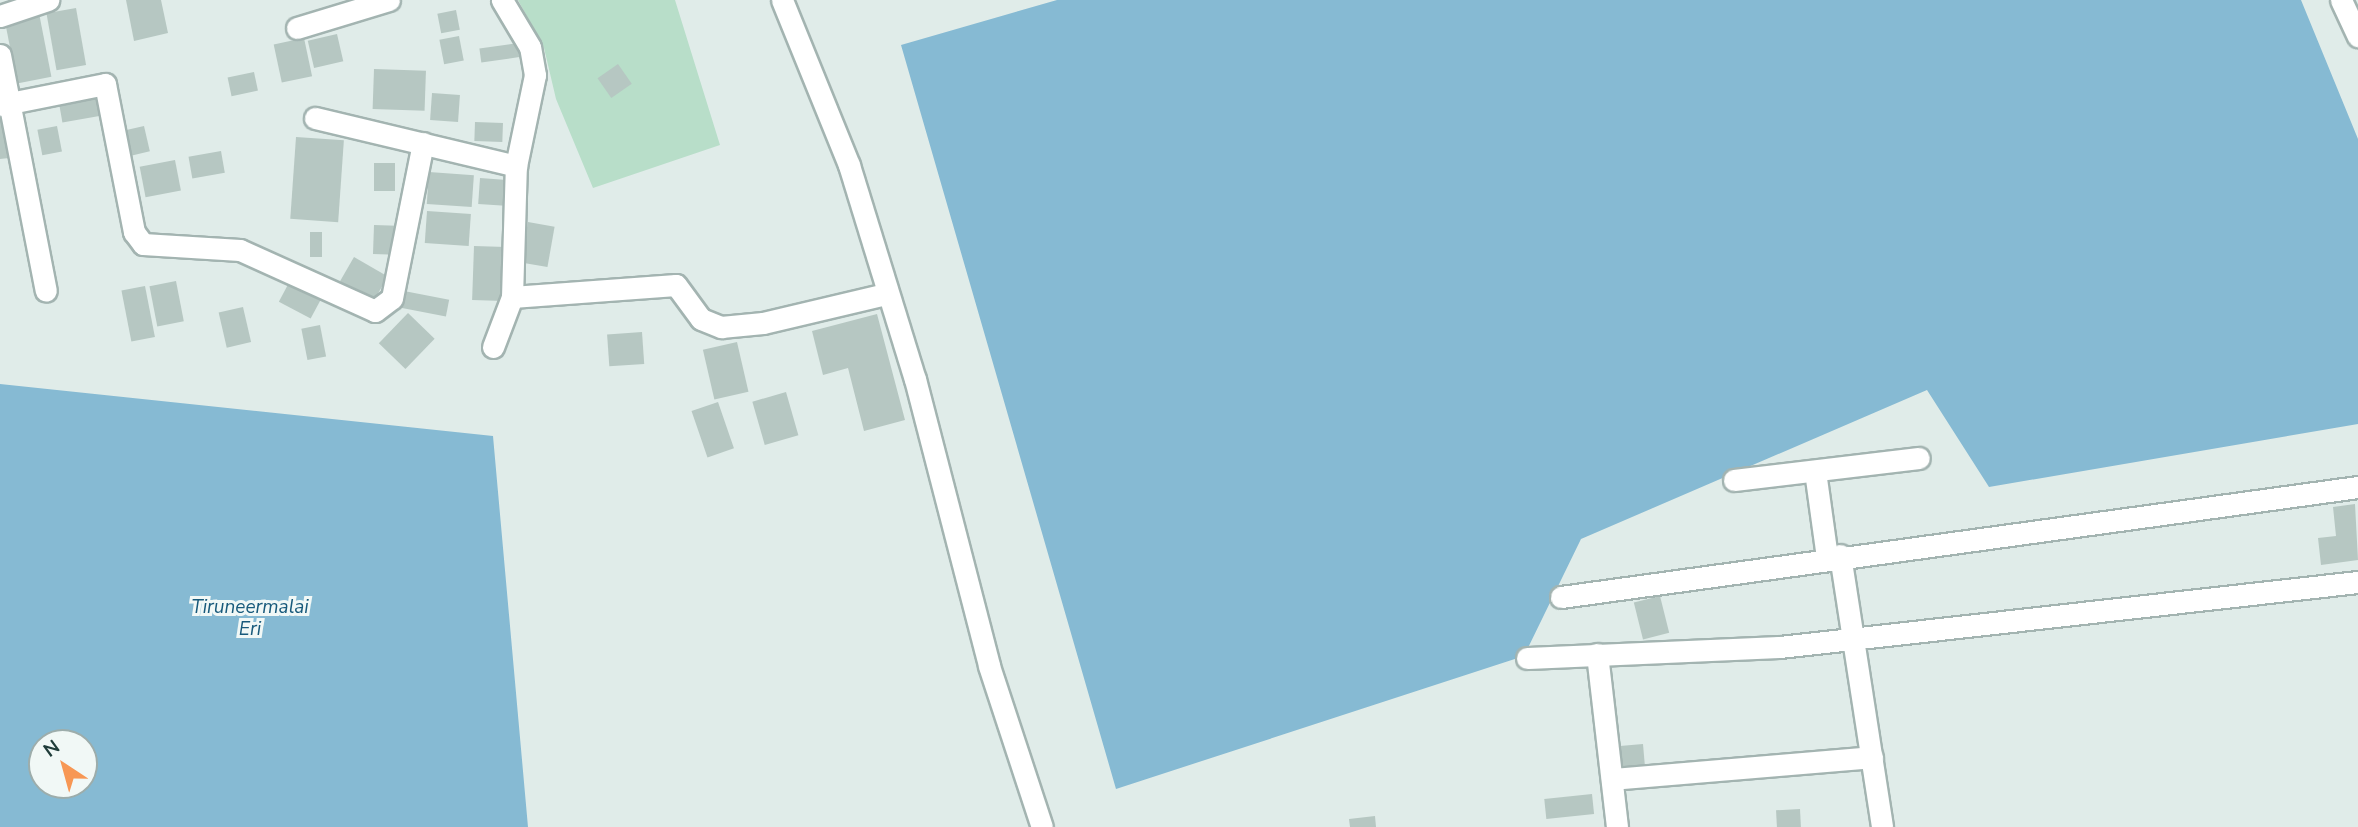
<!DOCTYPE html>
<html>
<head>
<meta charset="utf-8">
<style>
  body { margin:0 }
  #map { position:relative; width:2358px; height:827px; overflow:hidden; background:#e0ece9; font-family:"Nunito Sans",sans-serif }
  div>[style] { position:absolute }
  .green>* { inset:0; background:#b8dec9 }
  .water>* { inset:0; background:#86bad3 }
  .building>* { inset:0; background:#b6c7c2; transform-origin:0 0 }
  .roads { filter:drop-shadow(2px 0 #a3b4b1) drop-shadow(-2px 0 #a3b4b1) drop-shadow(0 2px #a3b4b1) drop-shadow(0 -2px #a3b4b1) }
  .minor>* { height:21px; margin:-10.5px; padding:0 10.5px; transform-origin:10.5px; border-radius:10.5px; background:#fff }
  span { translate:-50% -50%; white-space:nowrap; text-align:center; line-height:1.15; -webkit-text-stroke:6px #f1f8f6; paint-order:stroke }
  .water-label { font-size:19px; color:#185a7b; font-style:italic }
  .north { position:absolute; left:28px; top:729px; width:70px; height:70px; box-sizing:border-box; background:#f1f8f6; border:2px solid #9dadab; border-radius:50%; rotate:324deg; font-size:19px; font-weight:700; line-height:28px; text-align:center; color:#203d3a }
  .north::after { content:''; display:block; margin:auto; width:24px; height:32px; background:#f79754; clip-path:polygon(50% 0,100% 100%,50% 72%,0 100%) }
</style>
</head>
<body>
<div id="map">
  <div class="green">
    <i style="clip-path:polygon(518px 0,675px 0,720px 145px,593px 188px,556px 99px,544px 48px)"></i>
  </div>
  <div class="water">
    <i style="clip-path:polygon(1057px 0,2301px 0,2358px 139px,2358px 424px,1989px 487px,1927px 390px,1581px 539px,1524px 656px,1116px 789px,901px 45px)"></i>
    <i style="clip-path:polygon(evenodd,0 384px,493px 436px,528px 827px,0 827px,0 384px,84px 743px,84px 785px,42px 785px,42px 743px,84px 743px)"></i>
  </div>
  <div class="building">
    <i style="clip-path:polygon(126px 0,161px 0,168px 33px,134px 41px)"></i>
    <i style="left:76px;top:8px;width:58px;height:30px;rotate:80deg"></i>
    <i style="left:456px;top:10px;width:20px;height:19px;rotate:79deg"></i>
    <i style="left:39px;top:13px;width:65px;height:35px;rotate:79deg"></i>
    <i style="left:337px;top:34px;width:28px;height:30px;rotate:77deg"></i>
    <i style="left:459px;top:36px;width:25px;height:20px;rotate:79deg"></i>
    <i style="left:304px;top:38px;width:39px;height:31px;rotate:78deg"></i>
    <i style="left:519px;top:43px;width:14px;height:40px;rotate:82deg"></i>
    <i style="left:618px;top:64px;width:24px;height:25px;rotate:55deg"></i>
    <i style="left:374px;top:69px;width:52px;height:40px;rotate:2deg"></i>
    <i style="left:254px;top:72px;width:19px;height:27px;rotate:78deg"></i>
    <i style="left:432px;top:93px;width:28px;height:27px;rotate:4deg"></i>
    <i style="left:97px;top:94px;width:22px;height:39px;rotate:80deg"></i>
    <i style="clip-path:polygon(0 116px,9px 158px,0 159px)"></i>
    <i style="left:475px;top:122px;width:28px;height:19px;rotate:2deg"></i>
    <i style="left:57px;top:126px;width:26px;height:20px;rotate:79deg"></i>
    <i style="left:144px;top:126px;width:26px;height:28px;rotate:77deg"></i>
    <i style="left:296px;top:137px;width:48px;height:82px;rotate:4deg"></i>
    <i style="left:221px;top:151px;width:22px;height:33px;rotate:80deg"></i>
    <i style="left:175px;top:160px;width:31px;height:36px;rotate:79deg"></i>
    <i style="left:395px;top:163px;width:28px;height:21px;rotate:90deg"></i>
    <i style="left:429px;top:172px;width:45px;height:32px;rotate:4deg"></i>
    <i style="left:480px;top:178px;width:27px;height:26px;rotate:4deg"></i>
    <i style="left:427px;top:211px;width:44px;height:32px;rotate:4deg"></i>
    <i style="left:528px;top:222px;width:27px;height:41px;rotate:10deg"></i>
    <i style="left:374px;top:225px;width:23px;height:29px;rotate:2deg"></i>
    <i style="left:310px;top:232px;width:12px;height:25px"></i>
    <i style="left:474px;top:246px;width:32px;height:54px;rotate:2deg"></i>
    <i style="left:354px;top:257px;width:39px;height:28px;rotate:30deg"></i>
    <i style="left:292px;top:277px;width:36px;height:28px;rotate:28deg"></i>
    <i style="left:176px;top:281px;width:41px;height:27px;rotate:79deg"></i>
    <i style="left:145px;top:286px;width:52px;height:24px;rotate:79deg"></i>
    <i style="left:404px;top:291px;width:46px;height:17px;rotate:11deg"></i>
    <i style="left:243px;top:307px;width:36px;height:25px;rotate:77deg"></i>
    <i style="left:408px;top:313px;width:37px;height:42px;rotate:44deg"></i>
    <i style="clip-path:polygon(877px 314px,905px 420px,864px 431px,848px 368px,823px 375px,812px 331px)"></i>
    <i style="left:320px;top:325px;width:32px;height:19px;rotate:79deg"></i>
    <i style="left:642px;top:332px;width:32px;height:35px;rotate:86deg"></i>
    <i style="left:737px;top:342px;width:51px;height:35px;rotate:77deg"></i>
    <i style="left:786px;top:392px;width:45px;height:35px;rotate:74deg"></i>
    <i style="left:718px;top:402px;width:49px;height:28px;rotate:71deg"></i>
    <i style="clip-path:polygon(2355px 504px,2358px 560px,2321px 565px,2318px 538px,2336px 536px,2333px 507px)"></i>
    <i style="left:1660px;top:596px;width:38px;height:27px;rotate:76deg"></i>
    <i style="left:1643px;top:744px;width:24px;height:29px;rotate:85deg"></i>
    <i style="left:1592px;top:794px;width:20px;height:48px;rotate:84deg"></i>
    <i style="left:1800px;top:809px;width:18px;height:24px;rotate:87deg"></i>
    <i style="clip-path:polygon(1375px 816px,1376px 827px,1350px 827px,1349px 819px)"></i>
  </div>
  <div class="roads">
    <div class="minor">
      <i style="left:782px;top:0;width:178px;rotate:67.9deg"></i>
      <i style="left:849px;top:165px;width:224px;rotate:72.9deg"></i>
      <i style="left:915px;top:379px;width:296px;rotate:75.5deg"></i>
      <i style="left:989px;top:666px;width:169px;rotate:71.8deg"></i>
      <i style="left:2341px;top:0;width:40px;rotate:65deg"></i>
      <i style="left:0;top:16px;width:51px;rotate:-18.4deg"></i>
      <i style="left:297px;top:28px;width:96px;rotate:-16.9deg"></i>
      <i style="left:0;top:55px;width:240px;rotate:79deg"></i>
      <i style="left:0;top:105px;width:107px;rotate:-11.3deg"></i>
      <i style="left:105px;top:84px;width:151px;rotate:78.9deg"></i>
      <i style="left:134px;top:232px;width:15px;rotate:53deg"></i>
      <i style="left:143px;top:244px;width:97px;rotate:3.5deg"></i>
      <i style="left:240px;top:250px;width:148px;rotate:24.3deg"></i>
      <i style="left:375px;top:311px;width:21px;rotate:-37deg"></i>
      <i style="left:392px;top:298px;width:158px;rotate:-78.7deg"></i>
      <i style="left:315px;top:118px;width:207px;rotate:13.4deg"></i>
      <i style="left:512px;top:297px;width:164px;rotate:-4.2deg"></i>
      <i style="left:676px;top:285px;width:42px;rotate:53.7deg"></i>
      <i style="left:701px;top:319px;width:22px;rotate:22deg"></i>
      <i style="left:721px;top:327px;width:42px;rotate:-5.4deg"></i>
      <i style="left:763px;top:323px;width:126px;rotate:-13.3deg"></i>
      <i style="left:493px;top:347px;width:53px;rotate:-69.2deg"></i>
      <i style="left:512px;top:297px;width:131px;rotate:-88.3deg"></i>
      <i style="left:516px;top:166px;width:93px;rotate:-78.2deg"></i>
      <i style="left:535px;top:75px;width:28px;rotate:-100deg"></i>
      <i style="left:530px;top:47px;width:55px;rotate:-120.8deg"></i>
      <i style="left:1815px;top:471px;width:87px;rotate:82.1deg"></i>
      <i style="left:1734px;top:480px;width:186px;rotate:-6.8deg"></i>
      <i style="left:1840px;top:555px;width:275px;rotate:81.2deg"></i>
      <i style="left:1561px;top:597px;width:805px;rotate:-7.86deg"></i>
      <i style="left:1597px;top:654px;width:174px;rotate:83.4deg"></i>
      <i style="left:1527px;top:658px;width:253px;rotate:-2.5deg"></i>
      <i style="left:1780px;top:647px;width:582px;rotate:-6.42deg"></i>
      <i style="left:1612px;top:779px;width:261px;rotate:-4.8deg"></i>
    </div>
  </div>
  <div class="water-label">
    <span style="left:250px;top:619px">Tiruneermalai<br>Eri</span>
  </div>
  <div class="north">N</div>
</div>
</body>
</html>
